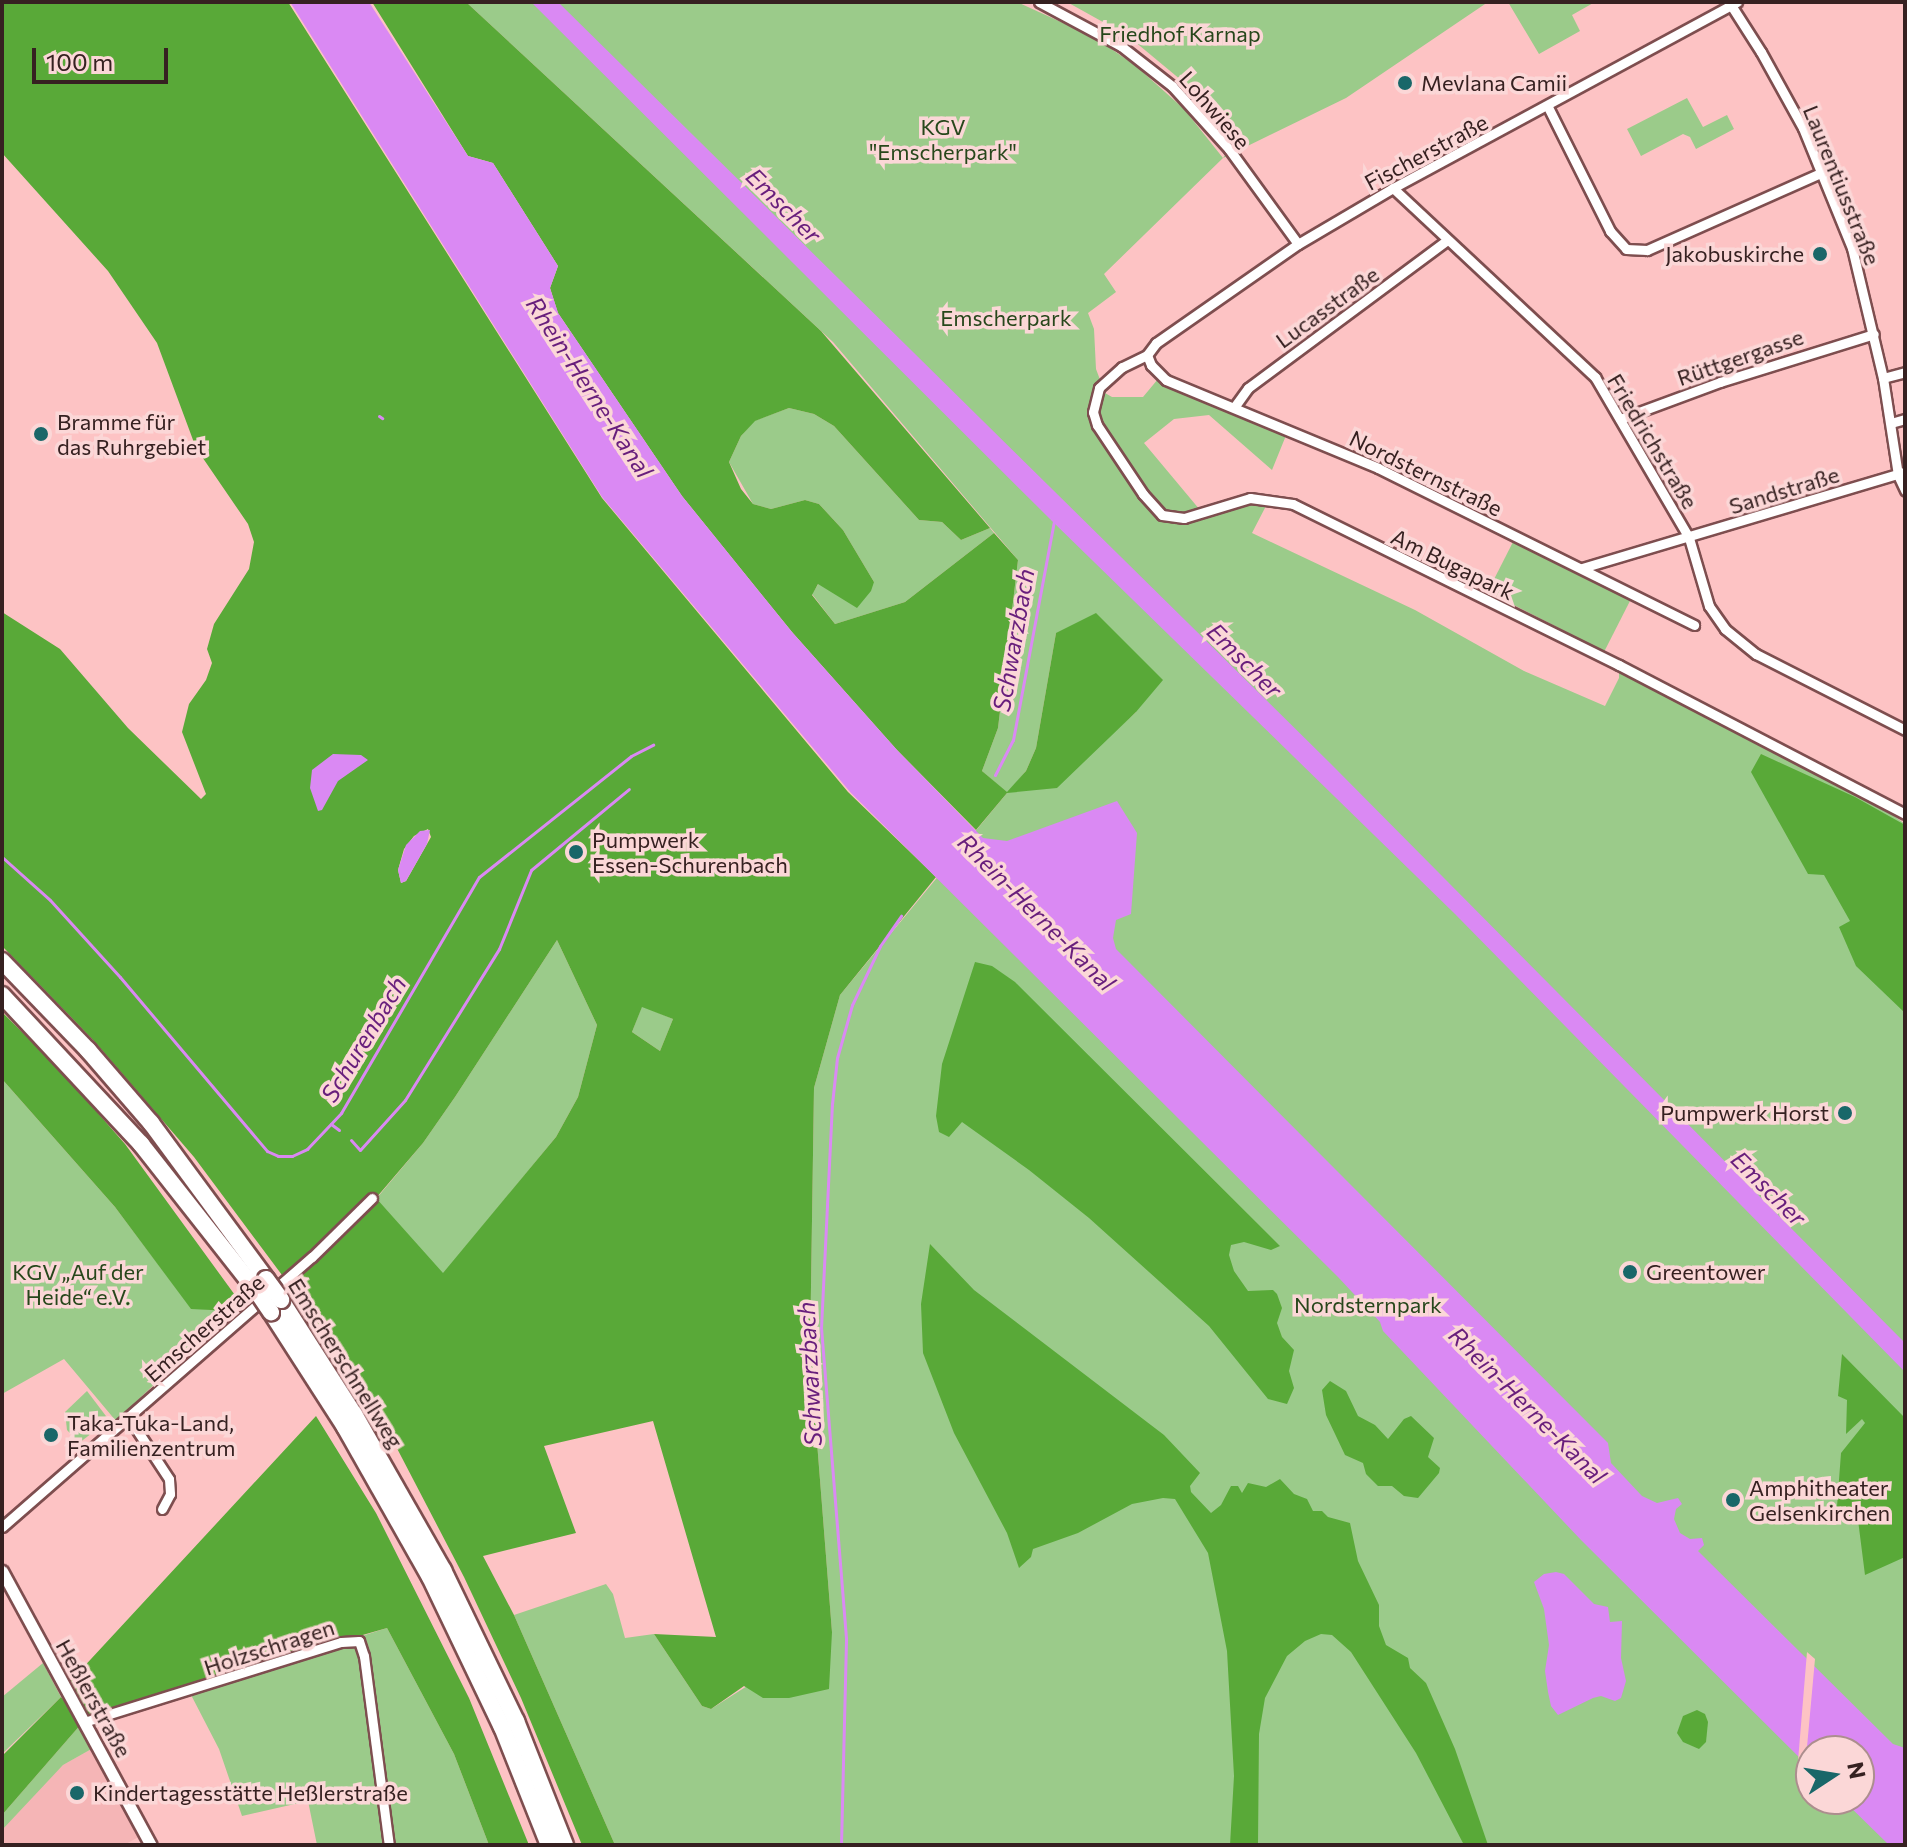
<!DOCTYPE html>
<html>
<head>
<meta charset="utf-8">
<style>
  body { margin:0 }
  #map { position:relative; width:1907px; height:1847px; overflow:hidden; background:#fdc3c4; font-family:Commissioner,sans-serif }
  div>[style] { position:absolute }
  .built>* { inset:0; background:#f5b5b6 }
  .green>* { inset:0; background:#9bcb8a; transform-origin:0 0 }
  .forest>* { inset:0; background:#59a938 }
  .water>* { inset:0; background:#da89f3 }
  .pier>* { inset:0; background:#fdc3c4 }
  .stream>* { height:3px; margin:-1.5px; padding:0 1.5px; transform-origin:1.5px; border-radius:1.5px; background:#da89f3 }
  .roads { filter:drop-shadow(2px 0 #7e4e4f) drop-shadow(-2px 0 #7e4e4f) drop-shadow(0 2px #7e4e4f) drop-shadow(0 -2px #7e4e4f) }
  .minor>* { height:9px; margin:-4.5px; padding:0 4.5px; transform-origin:4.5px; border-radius:4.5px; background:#fff }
  .tertiary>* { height:11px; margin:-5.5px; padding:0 5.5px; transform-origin:5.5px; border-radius:5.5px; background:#fff }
  .motorway>* { height:16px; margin:-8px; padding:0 8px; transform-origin:8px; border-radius:8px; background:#fff }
  .bridges { filter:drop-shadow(2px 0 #7e4e4f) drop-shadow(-2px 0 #7e4e4f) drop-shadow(0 2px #7e4e4f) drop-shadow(0 -2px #7e4e4f) }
  .motorway-bridge>* { height:16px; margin:-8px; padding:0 8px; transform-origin:8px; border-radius:8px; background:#fff }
  .dots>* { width:22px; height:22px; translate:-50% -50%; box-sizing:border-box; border:4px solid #fbd7d7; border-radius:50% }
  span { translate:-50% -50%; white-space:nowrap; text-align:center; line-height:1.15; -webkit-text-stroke:7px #fbd7d7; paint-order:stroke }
  .park-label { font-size:22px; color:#27471b }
  .poi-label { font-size:22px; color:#362121 }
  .left { translate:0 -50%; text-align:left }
  .right { translate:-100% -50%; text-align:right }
  .street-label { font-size:22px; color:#362121 }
  .water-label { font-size:24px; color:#681e7c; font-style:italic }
  .frame { position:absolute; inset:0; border:4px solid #362121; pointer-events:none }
  .north { position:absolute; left:1795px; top:1735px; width:80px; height:80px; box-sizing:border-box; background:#fbd7d7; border:2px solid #ac8e8e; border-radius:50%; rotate:78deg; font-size:22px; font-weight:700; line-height:32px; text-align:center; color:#362121 }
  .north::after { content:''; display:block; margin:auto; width:28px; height:36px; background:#196769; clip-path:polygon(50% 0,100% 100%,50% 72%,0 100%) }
  .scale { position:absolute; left:32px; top:48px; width:136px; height:36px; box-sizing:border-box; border:4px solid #362121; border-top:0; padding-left:10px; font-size:24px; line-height:28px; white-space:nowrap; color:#362121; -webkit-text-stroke:6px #fbd7d7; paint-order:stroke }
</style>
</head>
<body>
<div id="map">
  <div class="built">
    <i style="clip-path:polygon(95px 1747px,144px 1834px,124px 1845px,2px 1845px,2px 1830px,30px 1797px,63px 1765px)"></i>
  </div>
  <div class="green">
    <i style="clip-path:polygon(evenodd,466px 2px,1017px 2px,1094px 37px,1136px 66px,1184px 109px,1223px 158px,1229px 149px,1224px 130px,1217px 117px,1187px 85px,1128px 36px,1067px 2px,1488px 2px,1346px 98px,1223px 158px,1104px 274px,1116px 292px,1088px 313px,1094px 329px,1096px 369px,1105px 393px,1112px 397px,1143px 397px,1158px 379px,1287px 433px,1272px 470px,1209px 415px,1174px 419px,1144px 443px,1205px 516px,1246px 502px,1267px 504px,1252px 533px,1415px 610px,1524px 671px,1605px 706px,1619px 678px,1619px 665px,1858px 790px,1905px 824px,1905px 1845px,615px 1845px,514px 1615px,606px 1584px,613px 1594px,625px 1638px,654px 1634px,702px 1706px,711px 1709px,832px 1632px,810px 1353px,814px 1088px,840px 995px,1007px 793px,982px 771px,998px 728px,1018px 560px,833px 342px,466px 2px,1056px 633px,1136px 712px,1102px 743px,1008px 792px,1026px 771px,1036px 748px,1056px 633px,466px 2px,1811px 1751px,1859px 1751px,1859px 1799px,1811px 1799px,1811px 1751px)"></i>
    <i style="clip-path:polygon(1508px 2px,1595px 2px,1572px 15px,1580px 31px,1539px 54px)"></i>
    <i style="clip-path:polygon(1687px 98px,1703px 127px,1727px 115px,1734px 129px,1696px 149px,1690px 137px,1683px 134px,1641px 156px,1627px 129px)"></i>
    <i style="clip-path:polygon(789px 408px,814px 414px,834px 426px,919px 520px,942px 522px,961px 540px,990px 528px,994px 533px,905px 602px,835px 624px,812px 594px,819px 583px,874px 582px,843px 530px,819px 504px,805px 500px,771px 509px,753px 504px,729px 462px,741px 436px,754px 421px)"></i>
    <i style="left:1514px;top:540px;width:131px;height:58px;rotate:27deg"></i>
    <i style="clip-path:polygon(557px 940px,597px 1025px,578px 1097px,556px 1137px,443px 1274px,376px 1199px,423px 1143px,455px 1097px)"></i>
    <i style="clip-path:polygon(642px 1006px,673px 1019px,660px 1051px,632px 1032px)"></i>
    <i style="clip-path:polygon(2px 1079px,115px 1207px,191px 1308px,231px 1311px,116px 1421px,64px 1359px,2px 1394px)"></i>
    <i style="clip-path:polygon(87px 1391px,109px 1420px,79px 1443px,67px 1430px,65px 1412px)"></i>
    <i style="clip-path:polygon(387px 1628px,454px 1754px,489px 1845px,317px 1845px,308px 1801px,242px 1816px,219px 1749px,189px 1691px)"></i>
    <i style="clip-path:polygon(43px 1663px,61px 1697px,2px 1754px,2px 1697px)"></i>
    <i style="clip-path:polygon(82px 1723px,95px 1747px,63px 1765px,2px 1830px,2px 1815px)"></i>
  </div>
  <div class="forest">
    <i style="clip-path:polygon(evenodd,2px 2px,288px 2px,602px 498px,848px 792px,936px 877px,840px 995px,814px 1088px,810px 1353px,832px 1632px,829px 1689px,789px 1698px,763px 1698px,744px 1686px,711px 1709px,702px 1706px,654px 1634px,716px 1637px,653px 1421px,544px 1446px,576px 1533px,483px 1556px,514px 1615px,615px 1845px,582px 1845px,521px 1698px,464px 1577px,389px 1433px,317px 1322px,194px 1157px,95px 1042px,2px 946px,2px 612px,60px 649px,128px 728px,201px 799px,206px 794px,182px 732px,189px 704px,206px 680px,212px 663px,207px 649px,214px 624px,249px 569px,254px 542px,248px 524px,196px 448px,157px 343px,108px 271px,2px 153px,2px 2px,428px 829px,431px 837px,427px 844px,406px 881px,401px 883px,398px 870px,404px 849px,414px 836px,428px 829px,2px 2px,557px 940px,597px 1025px,578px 1097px,556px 1137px,443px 1273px,376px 1198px,423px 1143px,455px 1097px,557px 940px,2px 2px,642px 1007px,673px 1019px,660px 1051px,632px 1032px,642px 1007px)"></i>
    <i style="clip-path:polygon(372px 2px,466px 2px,821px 331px,990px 528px,961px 540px,942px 522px,919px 520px,834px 426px,814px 414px,789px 408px,755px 421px,741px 436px,729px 462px,741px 489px,753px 504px,771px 509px,805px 500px,819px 504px,843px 530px,874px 582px,871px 591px,857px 608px,818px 584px,812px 595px,835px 624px,905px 602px,994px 533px,1018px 560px,998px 728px,982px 771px,1007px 792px,1026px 771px,1036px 748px,1056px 633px,1096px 613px,1163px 680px,1136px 712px,1057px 788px,1007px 793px,976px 830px,897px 750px,792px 632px,682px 496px,558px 313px,550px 288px,558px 266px,493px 163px,468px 156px)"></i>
    <i style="clip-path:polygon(1761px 754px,1855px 797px,1905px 825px,1905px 1013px,1856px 966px,1839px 927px,1850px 921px,1824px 875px,1808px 874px,1751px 772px)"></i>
    <i style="clip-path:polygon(975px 962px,992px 966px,1015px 982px,1280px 1246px,1271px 1250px,1244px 1242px,1231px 1245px,1229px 1255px,1234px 1271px,1248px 1291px,1273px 1290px,1277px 1294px,1282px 1308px,1277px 1323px,1282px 1337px,1294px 1350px,1289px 1371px,1294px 1388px,1287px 1404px,1268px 1399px,1209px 1326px,1089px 1218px,1029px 1170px,962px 1122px,949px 1137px,939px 1132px,936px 1116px,942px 1064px)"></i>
    <i style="clip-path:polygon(2px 1012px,60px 1070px,125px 1144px,240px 1302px,231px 1311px,191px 1309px,115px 1207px,2px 1079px)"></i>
    <i style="clip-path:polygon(930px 1244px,974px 1290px,1164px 1435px,1200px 1473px,1190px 1486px,1191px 1492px,1211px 1513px,1221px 1505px,1231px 1486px,1238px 1486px,1242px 1493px,1248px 1483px,1266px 1487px,1280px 1479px,1294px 1494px,1307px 1499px,1313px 1511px,1322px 1511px,1328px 1517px,1350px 1523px,1358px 1561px,1379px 1605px,1379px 1626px,1386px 1645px,1408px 1658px,1410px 1668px,1426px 1683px,1455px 1749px,1488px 1845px,1464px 1845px,1416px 1753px,1351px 1652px,1332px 1635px,1321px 1634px,1305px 1641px,1287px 1656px,1265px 1698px,1259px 1734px,1258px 1845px,1230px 1845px,1234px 1776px,1227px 1651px,1208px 1553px,1175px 1499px,1163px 1498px,1132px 1504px,1078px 1533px,1033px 1549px,1031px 1557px,1019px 1568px,1007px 1533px,954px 1433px,923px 1353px,921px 1304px)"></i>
    <i style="clip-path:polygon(1842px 1354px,1905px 1418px,1905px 1557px,1865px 1575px,1858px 1520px,1836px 1520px,1841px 1453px,1865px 1423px,1862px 1419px,1846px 1434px,1847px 1400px,1838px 1396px)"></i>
    <i style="clip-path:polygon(1330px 1381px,1346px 1391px,1358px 1416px,1375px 1425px,1388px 1439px,1404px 1419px,1411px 1416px,1434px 1438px,1428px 1457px,1440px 1468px,1439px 1473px,1418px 1498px,1404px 1496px,1392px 1486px,1378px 1486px,1366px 1474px,1363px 1463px,1345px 1455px,1326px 1415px,1322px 1390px)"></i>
    <i style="clip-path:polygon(316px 1416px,376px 1513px,469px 1698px,529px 1845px,489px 1845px,454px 1754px,387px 1628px,82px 1716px,66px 1686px)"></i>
    <i style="clip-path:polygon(61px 1697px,82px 1723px,2px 1815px,2px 1756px)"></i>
    <i style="clip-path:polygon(1697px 1710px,1705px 1714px,1708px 1722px,1706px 1742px,1699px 1749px,1683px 1742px,1677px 1733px,1683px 1716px)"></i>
  </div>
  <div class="water">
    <i style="clip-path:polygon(290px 2px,369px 2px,468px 156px,493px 163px,558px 266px,550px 288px,558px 313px,682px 496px,792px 632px,897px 750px,983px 838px,1007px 841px,1117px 801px,1137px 833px,1131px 914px,1116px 920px,1113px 938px,1116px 949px,1608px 1443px,1611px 1463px,1642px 1496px,1657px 1503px,1678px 1498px,1682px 1504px,1676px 1509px,1674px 1519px,1680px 1533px,1690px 1539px,1702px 1538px,1704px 1545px,1698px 1551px,1893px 1744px,1905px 1748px,1905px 1845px,1889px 1845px,1842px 1799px,1859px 1799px,1859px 1751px,1811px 1751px,1811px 1769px,1581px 1540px,1383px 1331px,1380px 1322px,1338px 1277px,851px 793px,602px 497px)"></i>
    <i style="clip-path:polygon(531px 2px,558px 2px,1331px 764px,1905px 1343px,1905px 1372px,1455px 914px,1053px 522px)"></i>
    <i style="clip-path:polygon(333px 754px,361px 755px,368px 760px,338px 781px,322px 810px,318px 811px,310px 788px,312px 770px)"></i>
    <i style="clip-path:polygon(430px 830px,427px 844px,406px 881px,401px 883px,398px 870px,406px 845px,420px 831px)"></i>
    <i style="clip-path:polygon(1556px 1572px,1564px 1574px,1594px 1604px,1608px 1607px,1610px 1622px,1622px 1621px,1621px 1658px,1626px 1681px,1621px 1698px,1615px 1701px,1601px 1696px,1593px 1698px,1558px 1715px,1551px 1706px,1548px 1692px,1545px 1671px,1549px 1645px,1544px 1609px,1534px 1582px,1544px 1574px)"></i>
  </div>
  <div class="pier">
    <i style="clip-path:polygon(1807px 1652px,1815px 1659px,1805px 1769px,1798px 1761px)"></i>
  </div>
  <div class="stream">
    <i style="left:379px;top:416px;width:4px;rotate:34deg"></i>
    <i style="left:995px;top:775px;width:39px;rotate:-63deg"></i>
    <i style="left:1013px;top:740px;width:224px;rotate:-79.4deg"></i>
    <i style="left:2px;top:857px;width:64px;rotate:41.9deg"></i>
    <i style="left:50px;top:900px;width:104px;rotate:47.7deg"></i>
    <i style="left:120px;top:977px;width:228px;rotate:49.8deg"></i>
    <i style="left:267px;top:1151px;width:12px;rotate:24deg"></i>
    <i style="left:278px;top:1156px;width:14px"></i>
    <i style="left:292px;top:1156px;width:17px;rotate:-25deg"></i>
    <i style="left:307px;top:1149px;width:50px;rotate:-46.6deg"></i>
    <i style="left:341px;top:1113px;width:273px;rotate:-59.7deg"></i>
    <i style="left:479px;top:877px;width:194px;rotate:-38.5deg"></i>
    <i style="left:631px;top:756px;width:25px;rotate:-27deg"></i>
    <i style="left:331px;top:1124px;width:10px;rotate:37deg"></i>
    <i style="left:351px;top:1140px;width:13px;rotate:48deg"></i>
    <i style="left:360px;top:1150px;width:67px;rotate:-48deg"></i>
    <i style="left:405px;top:1100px;width:178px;rotate:-58.1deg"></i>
    <i style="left:499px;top:949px;width:85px;rotate:-67.9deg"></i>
    <i style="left:531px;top:870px;width:127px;rotate:-39.6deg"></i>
    <i style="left:841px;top:1845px;width:207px;rotate:-88.6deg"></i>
    <i style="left:846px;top:1638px;width:311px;rotate:-94.6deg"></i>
    <i style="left:821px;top:1328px;width:224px;rotate:-87.2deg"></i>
    <i style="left:832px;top:1104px;width:46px;rotate:-83.8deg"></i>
    <i style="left:837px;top:1058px;width:55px;rotate:-74.2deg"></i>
    <i style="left:852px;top:1005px;width:65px;rotate:-64.6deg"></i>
    <i style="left:880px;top:946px;width:37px;rotate:-55deg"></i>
  </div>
  <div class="roads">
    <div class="minor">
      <i style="left:1039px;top:2px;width:93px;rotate:28.2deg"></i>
      <i style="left:1121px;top:46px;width:65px;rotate:38.1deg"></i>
      <i style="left:1172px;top:86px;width:85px;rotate:47.9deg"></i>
      <i style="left:1229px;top:149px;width:117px;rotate:54deg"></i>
      <i style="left:1729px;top:2px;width:59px;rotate:57.4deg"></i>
      <i style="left:1761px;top:52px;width:87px;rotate:61.1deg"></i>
      <i style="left:1803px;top:128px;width:130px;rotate:67.8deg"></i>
      <i style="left:1852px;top:248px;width:134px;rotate:76.6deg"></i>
      <i style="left:1883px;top:378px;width:98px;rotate:81.2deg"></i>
      <i style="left:1898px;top:475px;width:17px;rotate:65deg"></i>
      <i style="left:1548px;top:107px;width:139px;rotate:63.4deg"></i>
      <i style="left:1610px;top:231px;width:24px;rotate:48deg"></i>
      <i style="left:1626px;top:249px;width:21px;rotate:3deg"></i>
      <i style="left:1647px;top:250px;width:193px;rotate:-23.9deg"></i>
      <i style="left:1393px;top:188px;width:277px;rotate:43.1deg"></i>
      <i style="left:1595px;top:377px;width:186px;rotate:59.7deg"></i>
      <i style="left:1689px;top:538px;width:71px;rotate:73.6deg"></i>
      <i style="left:1709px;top:606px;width:28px;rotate:55deg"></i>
      <i style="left:1725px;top:629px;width:40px;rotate:39deg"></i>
      <i style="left:1756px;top:654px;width:167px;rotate:27deg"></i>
      <i style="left:1147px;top:355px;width:28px;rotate:154deg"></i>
      <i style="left:1122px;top:367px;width:31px;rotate:138deg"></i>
      <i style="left:1099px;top:388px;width:25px;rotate:104deg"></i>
      <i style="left:1093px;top:412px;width:14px;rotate:73deg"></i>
      <i style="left:1097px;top:425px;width:83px;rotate:56.3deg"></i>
      <i style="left:1143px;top:494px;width:28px;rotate:48deg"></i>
      <i style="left:1162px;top:515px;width:22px;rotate:8deg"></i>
      <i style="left:1184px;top:518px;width:69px;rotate:-16.9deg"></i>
      <i style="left:1250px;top:498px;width:43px;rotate:7.9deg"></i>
      <i style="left:1293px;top:504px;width:364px;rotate:26.3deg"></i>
      <i style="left:1619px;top:665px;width:322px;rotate:27.5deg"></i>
      <i style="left:1147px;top:355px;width:15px;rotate:-53deg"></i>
      <i style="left:1156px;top:343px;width:173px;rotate:-34.9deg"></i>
      <i style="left:1298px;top:244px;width:110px;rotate:-30.5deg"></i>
      <i style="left:1393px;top:188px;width:391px;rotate:-28.4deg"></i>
      <i style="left:1147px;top:355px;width:11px;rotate:68deg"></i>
      <i style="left:1151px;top:365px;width:21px;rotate:45deg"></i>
      <i style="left:1166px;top:380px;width:230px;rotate:22.5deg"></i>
      <i style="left:1378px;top:468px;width:353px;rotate:26.4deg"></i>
      <i style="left:1883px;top:378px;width:23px;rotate:-15deg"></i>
      <i style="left:1235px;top:406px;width:22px;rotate:-54deg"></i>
      <i style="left:1248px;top:388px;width:248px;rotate:-36.6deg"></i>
      <i style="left:1620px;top:419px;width:107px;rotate:-20.3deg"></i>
      <i style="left:1720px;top:382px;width:161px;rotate:-17.3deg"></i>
      <i style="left:1891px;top:423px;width:15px;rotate:-16deg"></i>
      <i style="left:1582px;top:568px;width:337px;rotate:-16.6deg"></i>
      <i style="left:129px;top:1418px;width:73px;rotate:56.7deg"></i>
      <i style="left:169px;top:1479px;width:15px;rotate:86deg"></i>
      <i style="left:170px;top:1494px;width:17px;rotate:118deg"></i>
      <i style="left:2px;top:1527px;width:411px;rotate:-41.1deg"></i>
      <i style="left:312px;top:1257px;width:84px;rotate:-44.5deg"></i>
      <i style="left:84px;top:1722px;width:269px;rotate:-17.3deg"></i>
      <i style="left:341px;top:1642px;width:18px;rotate:-3deg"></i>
      <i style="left:359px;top:1641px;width:16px;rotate:72deg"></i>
      <i style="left:364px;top:1656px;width:191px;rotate:82.5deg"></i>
    </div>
    <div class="tertiary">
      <i style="left:2px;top:1571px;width:312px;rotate:61.5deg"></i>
    </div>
    <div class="motorway">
      <i style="left:2px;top:961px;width:124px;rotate:46deg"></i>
      <i style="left:88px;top:1050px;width:96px;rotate:49.2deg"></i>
      <i style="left:151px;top:1123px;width:194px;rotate:53.6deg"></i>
      <i style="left:2px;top:995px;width:204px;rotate:47deg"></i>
      <i style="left:141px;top:1144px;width:186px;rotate:51.8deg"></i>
      <i style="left:281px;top:1300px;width:135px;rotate:57.4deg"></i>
      <i style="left:354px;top:1414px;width:180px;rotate:60.3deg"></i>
      <i style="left:443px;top:1570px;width:168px;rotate:64.2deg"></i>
      <i style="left:516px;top:1721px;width:133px;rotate:68.4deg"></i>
      <i style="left:271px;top:1312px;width:137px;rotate:57.2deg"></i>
      <i style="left:345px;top:1427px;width:172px;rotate:60.5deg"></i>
      <i style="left:430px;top:1577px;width:166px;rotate:64.4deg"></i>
      <i style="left:502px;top:1727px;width:127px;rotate:68.3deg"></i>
    </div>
  </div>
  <div class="bridges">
    <div class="motorway-bridge">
      <i style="left:266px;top:1279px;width:26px;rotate:54deg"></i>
      <i style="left:256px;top:1290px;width:27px;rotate:56deg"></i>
    </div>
  </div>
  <div class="dots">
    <i style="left:1405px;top:83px;background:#196769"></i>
    <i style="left:1820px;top:254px;background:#196769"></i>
    <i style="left:41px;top:434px;background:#196769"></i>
    <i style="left:576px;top:852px;background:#196769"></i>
    <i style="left:1845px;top:1113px;background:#196769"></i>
    <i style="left:1630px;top:1272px;background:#196769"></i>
    <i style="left:51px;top:1435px;background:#196769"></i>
    <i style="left:1733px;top:1500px;background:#196769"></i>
    <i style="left:77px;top:1793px;background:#196769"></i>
  </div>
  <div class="park-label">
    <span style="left:1180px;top:34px">Friedhof Karnap</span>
    <span style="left:943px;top:139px">KGV<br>"Emscherpark"</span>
    <span style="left:1006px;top:318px">Emscherpark</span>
    <span style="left:78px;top:1284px">KGV „Auf der<br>Heide“ e.V.</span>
    <span style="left:1368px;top:1305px">Nordsternpark</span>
  </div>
  <div class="poi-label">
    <span class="left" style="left:1421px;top:83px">Mevlana Camii</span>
    <span class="right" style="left:1804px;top:254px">Jakobuskirche</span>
    <span class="left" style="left:57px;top:434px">Bramme für<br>das Ruhrgebiet</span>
    <span class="left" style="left:592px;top:852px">Pumpwerk<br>Essen-Schurenbach</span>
    <span class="right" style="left:1829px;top:1113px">Pumpwerk Horst</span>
    <span class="left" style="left:1646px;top:1272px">Greentower</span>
    <span class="left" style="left:67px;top:1435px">Taka-Tuka-Land,<br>Familienzentrum</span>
    <span class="left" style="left:1749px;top:1500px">Amphitheater<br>Gelsenkirchen</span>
    <span class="left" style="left:93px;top:1793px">Kindertagesstätte Heßlerstraße</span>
  </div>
  <div class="street-label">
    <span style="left:1215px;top:110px;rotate:49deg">Lohwiese</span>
    <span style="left:1426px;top:152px;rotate:-28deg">Fischerstraße</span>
    <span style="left:1842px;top:185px;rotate:68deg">Laurentiusstraße</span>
    <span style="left:1327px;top:307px;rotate:-36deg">Lucasstraße</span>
    <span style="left:1740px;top:357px;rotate:-19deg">Rüttgergasse</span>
    <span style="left:1653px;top:441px;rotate:59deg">Friedrichstraße</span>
    <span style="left:1426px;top:473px;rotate:26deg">Nordsternstraße</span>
    <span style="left:1784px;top:490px;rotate:-17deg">Sandstraße</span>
    <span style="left:1453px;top:564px;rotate:26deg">Am Bugapark</span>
    <span style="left:204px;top:1328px;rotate:-41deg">Emscherstraße</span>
    <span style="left:346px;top:1363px;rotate:58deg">Emscherschnellweg</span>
    <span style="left:269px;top:1647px;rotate:-18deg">Holzschragen</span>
    <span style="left:94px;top:1698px;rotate:61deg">Heßlerstraße</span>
  </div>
  <div class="water-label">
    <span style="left:784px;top:205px;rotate:45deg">Emscher</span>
    <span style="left:590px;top:387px;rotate:57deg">Rhein-Herne-Kanal</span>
    <span style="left:1013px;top:640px;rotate:-80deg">Schwarzbach</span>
    <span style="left:1245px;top:660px;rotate:45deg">Emscher</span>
    <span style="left:1037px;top:912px;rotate:45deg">Rhein-Herne-Kanal</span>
    <span style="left:363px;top:1039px;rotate:-59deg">Schurenbach</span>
    <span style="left:1769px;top:1188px;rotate:45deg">Emscher</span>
    <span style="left:809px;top:1374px;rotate:-93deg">Schwarzbach</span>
    <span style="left:1528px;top:1405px;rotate:45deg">Rhein-Herne-Kanal</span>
  </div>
  <div class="frame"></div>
  <div class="north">N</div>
  <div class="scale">100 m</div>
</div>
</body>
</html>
